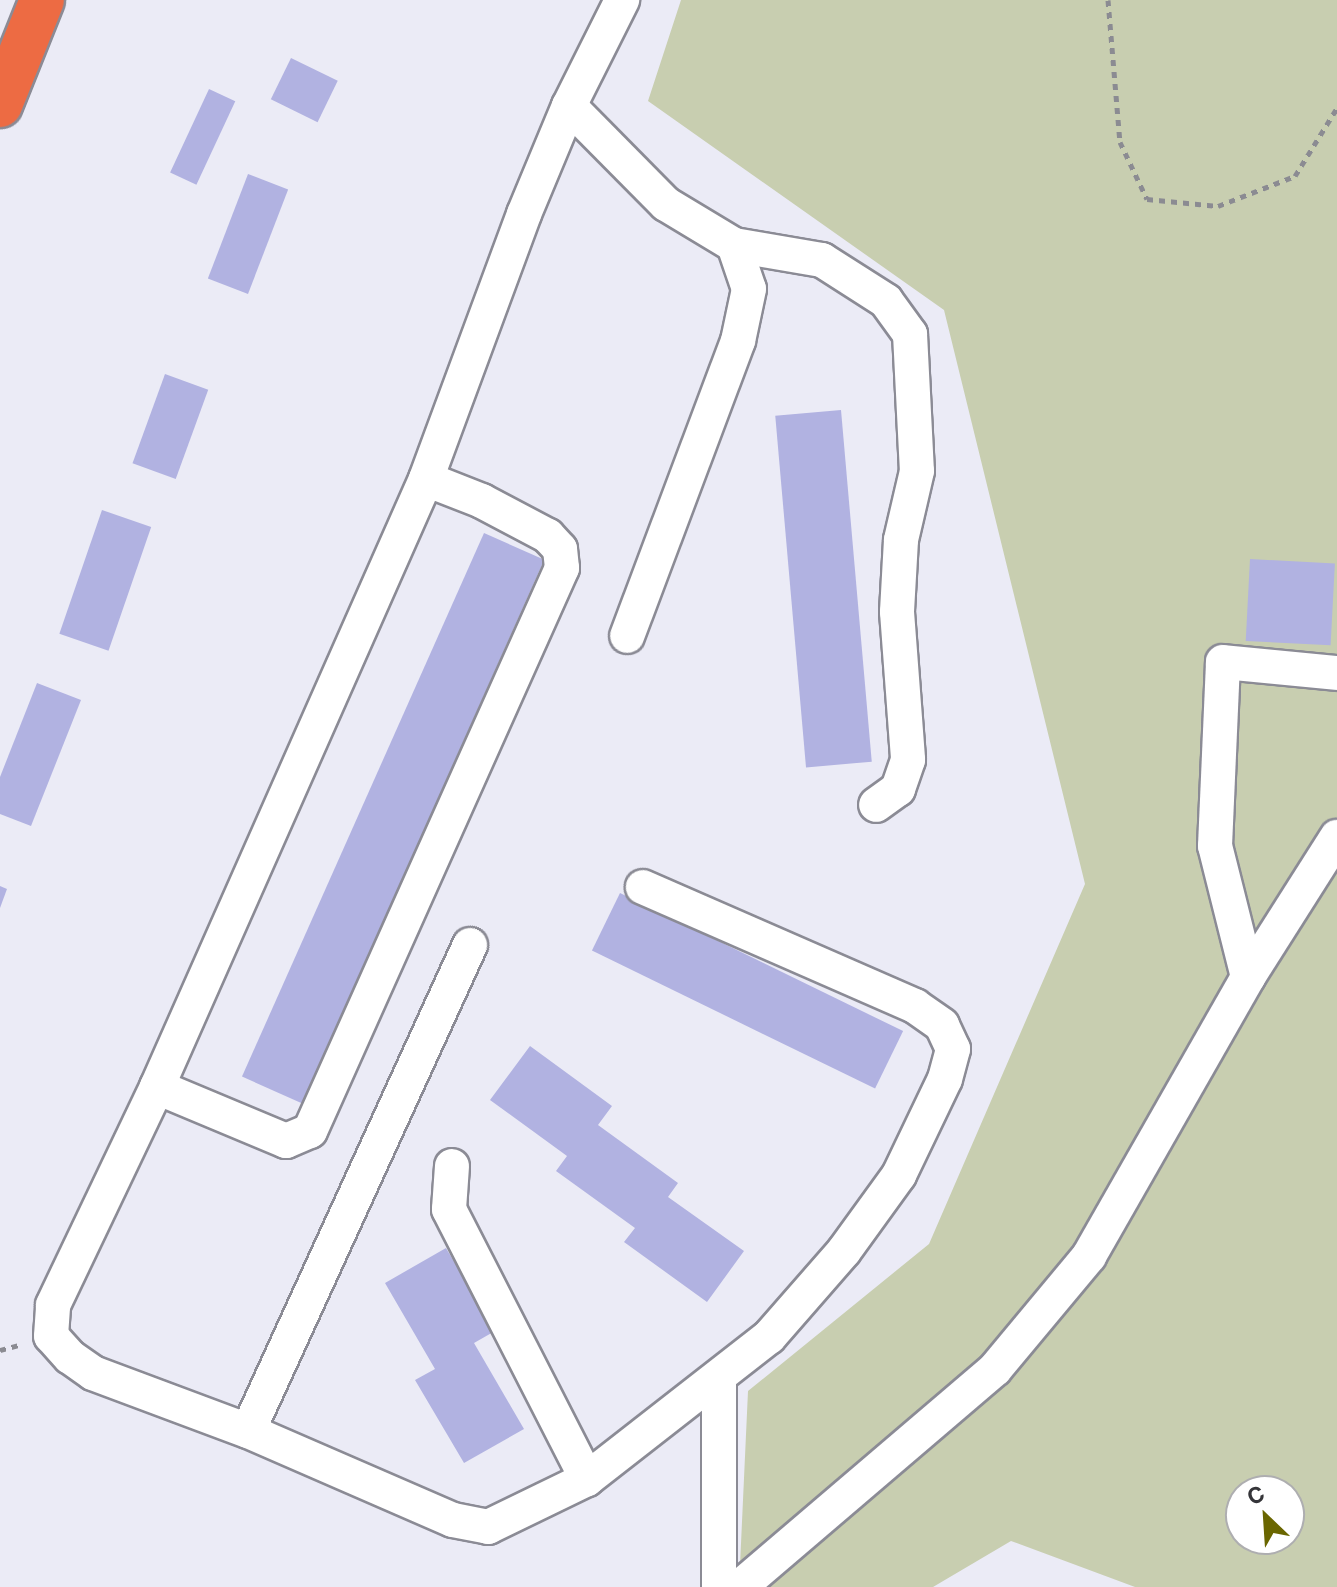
<!DOCTYPE html>
<html>
<head>
<meta charset="utf-8">
<style>
  body { margin:0 }
  #map { position:relative; width:1337px; height:1587px; overflow:hidden; background:#ebebf6; font-family:Inter,sans-serif }
  div>[style] { position:absolute }
  .green>* { inset:0; background:#c8ceb0 }
  .building>* { inset:0; background:#b1b2e1; transform-origin:0 0 }
  .path>* { height:5px; margin-top:-2.5px; transform-origin:0; background:repeating-linear-gradient(90deg,#8b8b92 0 6px,transparent 0 12px) }
  .roads { filter:drop-shadow(2px 0 #8b8b95) drop-shadow(-2px 0 #8b8b95) drop-shadow(0 2px #8b8b95) drop-shadow(0 -2px #8b8b95) }
  .minor>* { height:34px; margin:-17px; padding:0 17px; transform-origin:17px; border-radius:17px; background:#fff }
  .highway>* { height:44px; margin:-22px; padding:0 22px; transform-origin:22px; border-radius:22px; background:#ed6b43 }
  span { translate:-50% -50%; white-space:nowrap; text-align:center; line-height:1.15; -webkit-text-stroke:8px #fff; paint-order:stroke }
  .north { position:absolute; left:1225px; top:1475px; width:80px; height:80px; box-sizing:border-box; background:#fff; border:2px solid #aeaeb0; border-radius:50%; rotate:335deg; font-size:22px; font-weight:700; line-height:32px; text-align:center; color:#353539 }
  .north::after { content:''; display:block; margin:auto; width:28px; height:36px; background:#6a6600; clip-path:polygon(50% 0,100% 100%,50% 72%,0 100%) }
</style>
</head>
<body>
<div id="map">
  <div class="green">
    <i style="clip-path:polygon(evenodd,681px 0,1337px 0,1337px 1587px,1135px 1587px,1011px 1541px,933px 1587px,739px 1587px,748px 1391px,929px 1244px,1085px 884px,944px 310px,648px 101px,681px 0,1241px 1491px,1289px 1491px,1289px 1539px,1241px 1539px,1241px 1491px)"></i>
  </div>
  <div class="building">
    <i style="left:291px;top:58px;width:52px;height:46px;rotate:26deg"></i>
    <i style="left:209px;top:89px;width:29px;height:92px;rotate:25deg"></i>
    <i style="left:248px;top:174px;width:43px;height:112px;rotate:21deg"></i>
    <i style="left:165px;top:374px;width:46px;height:95px;rotate:20deg"></i>
    <i style="left:841px;top:410px;width:353px;height:66px;rotate:85deg"></i>
    <i style="left:102px;top:510px;width:52px;height:131px;rotate:19deg"></i>
    <i style="left:484px;top:533px;width:66px;height:595px;rotate:24deg"></i>
    <i style="left:1250px;top:559px;width:85px;height:82px;rotate:3deg"></i>
    <i style="clip-path:polygon(37px 683px,81px 700px,31px 826px,0 814px,0 777px)"></i>
    <i style="clip-path:polygon(0 886px,7px 889px,0 908px)"></i>
    <i style="left:620px;top:893px;width:315px;height:64px;rotate:26deg"></i>
    <i style="clip-path:polygon(530px 1046px,612px 1106px,598px 1125px,678px 1183px,668px 1197px,744px 1251px,707px 1302px,624px 1242px,635px 1228px,556px 1171px,567px 1156px,490px 1100px)"></i>
    <i style="clip-path:polygon(446px 1248px,495px 1331px,474px 1343px,524px 1429px,464px 1463px,415px 1380px,435px 1369px,385px 1283px)"></i>
  </div>
  <div class="path">
    <i style="left:1108px;top:0;width:143px;rotate:85.2deg"></i>
    <i style="left:1120px;top:142px;width:63px;rotate:64.7deg"></i>
    <i style="left:1147px;top:199px;width:71px;rotate:5.6deg"></i>
    <i style="left:1218px;top:206px;width:83px;rotate:-21.3deg"></i>
    <i style="left:1295px;top:176px;width:80px;rotate:-58.3deg"></i>
    <i style="left:0;top:1350px;width:23px;rotate:-15deg"></i>
  </div>
  <div class="roads">
    <div class="minor">
      <i style="left:569px;top:106px;width:138px;rotate:45.3deg"></i>
      <i style="left:666px;top:204px;width:79px;rotate:31.1deg"></i>
      <i style="left:734px;top:245px;width:46px;rotate:71.2deg"></i>
      <i style="left:749px;top:289px;width:53px;rotate:101.9deg"></i>
      <i style="left:738px;top:341px;width:315px;rotate:110.6deg"></i>
      <i style="left:734px;top:245px;width:89px;rotate:9.7deg"></i>
      <i style="left:822px;top:260px;width:76px;rotate:32.6deg"></i>
      <i style="left:886px;top:301px;width:41px;rotate:54deg"></i>
      <i style="left:910px;top:334px;width:137px;rotate:87.1deg"></i>
      <i style="left:917px;top:471px;width:71px;rotate:103.1deg"></i>
      <i style="left:901px;top:540px;width:72px;rotate:93.2deg"></i>
      <i style="left:897px;top:612px;width:148px;rotate:85.7deg"></i>
      <i style="left:908px;top:760px;width:31px;rotate:109deg"></i>
      <i style="left:898px;top:789px;width:27px;rotate:144deg"></i>
      <i style="left:470px;top:945px;width:534px;rotate:114.55deg"></i>
      <i style="left:248px;top:1431px;width:165px;rotate:-159.5deg"></i>
      <i style="left:93px;top:1373px;width:28px;rotate:-145deg"></i>
      <i style="left:70px;top:1357px;width:28px;rotate:-132deg"></i>
      <i style="left:51px;top:1336px;width:31px;rotate:-86deg"></i>
      <i style="left:53px;top:1305px;width:242px;rotate:-64.5deg"></i>
      <i style="left:157px;top:1087px;width:665px;rotate:-66.13deg"></i>
      <i style="left:426px;top:479px;width:283px;rotate:-69.7deg"></i>
      <i style="left:524px;top:214px;width:117px;rotate:-67.4deg"></i>
      <i style="left:569px;top:106px;width:119px;rotate:-63.4deg"></i>
      <i style="left:1248px;top:977px;width:135px;rotate:-104.1deg"></i>
      <i style="left:1215px;top:846px;width:184px;rotate:-87.5deg"></i>
      <i style="left:1223px;top:662px;width:115px;rotate:5.5deg"></i>
      <i style="left:157px;top:1087px;width:140px;rotate:22.7deg"></i>
      <i style="left:286px;top:1141px;width:26px;rotate:-23deg"></i>
      <i style="left:310px;top:1131px;width:617px;rotate:-65.89deg"></i>
      <i style="left:562px;top:568px;width:19px;rotate:-96deg"></i>
      <i style="left:560px;top:549px;width:18px;rotate:-133deg"></i>
      <i style="left:548px;top:536px;width:75px;rotate:-152.1deg"></i>
      <i style="left:482px;top:501px;width:60px;rotate:-158.6deg"></i>
      <i style="left:719px;top:1378px;width:209px;rotate:90deg"></i>
      <i style="left:248px;top:1431px;width:223px;rotate:23.5deg"></i>
      <i style="left:453px;top:1520px;width:36px;rotate:11deg"></i>
      <i style="left:488px;top:1527px;width:110px;rotate:-25.9deg"></i>
      <i style="left:587px;top:1479px;width:303px;rotate:-117.1deg"></i>
      <i style="left:449px;top:1209px;width:43px;rotate:-86deg"></i>
      <i style="left:587px;top:1479px;width:231px;rotate:-38deg"></i>
      <i style="left:769px;top:1337px;width:114px;rotate:-48.9deg"></i>
      <i style="left:844px;top:1251px;width:94px;rotate:-54.1deg"></i>
      <i style="left:899px;top:1175px;width:106px;rotate:-64.4deg"></i>
      <i style="left:945px;top:1079px;width:31px;rotate:-75deg"></i>
      <i style="left:953px;top:1049px;width:26px;rotate:-115deg"></i>
      <i style="left:942px;top:1025px;width:33px;rotate:-145deg"></i>
      <i style="left:915px;top:1006px;width:297px;rotate:-156.4deg"></i>
      <i style="left:740px;top:1587px;width:335px;rotate:-40.5deg"></i>
      <i style="left:995px;top:1369px;width:147px;rotate:-50.2deg"></i>
      <i style="left:1089px;top:1256px;width:321px;rotate:-60.3deg"></i>
      <i style="left:1248px;top:977px;width:166px;rotate:-57.6deg"></i>
    </div>
    <div class="highway">
      <i style="left:0;top:105px;width:113px;rotate:-68.2deg"></i>
    </div>
  </div>
  <div class="north">С</div>
</div>
</body>
</html>
